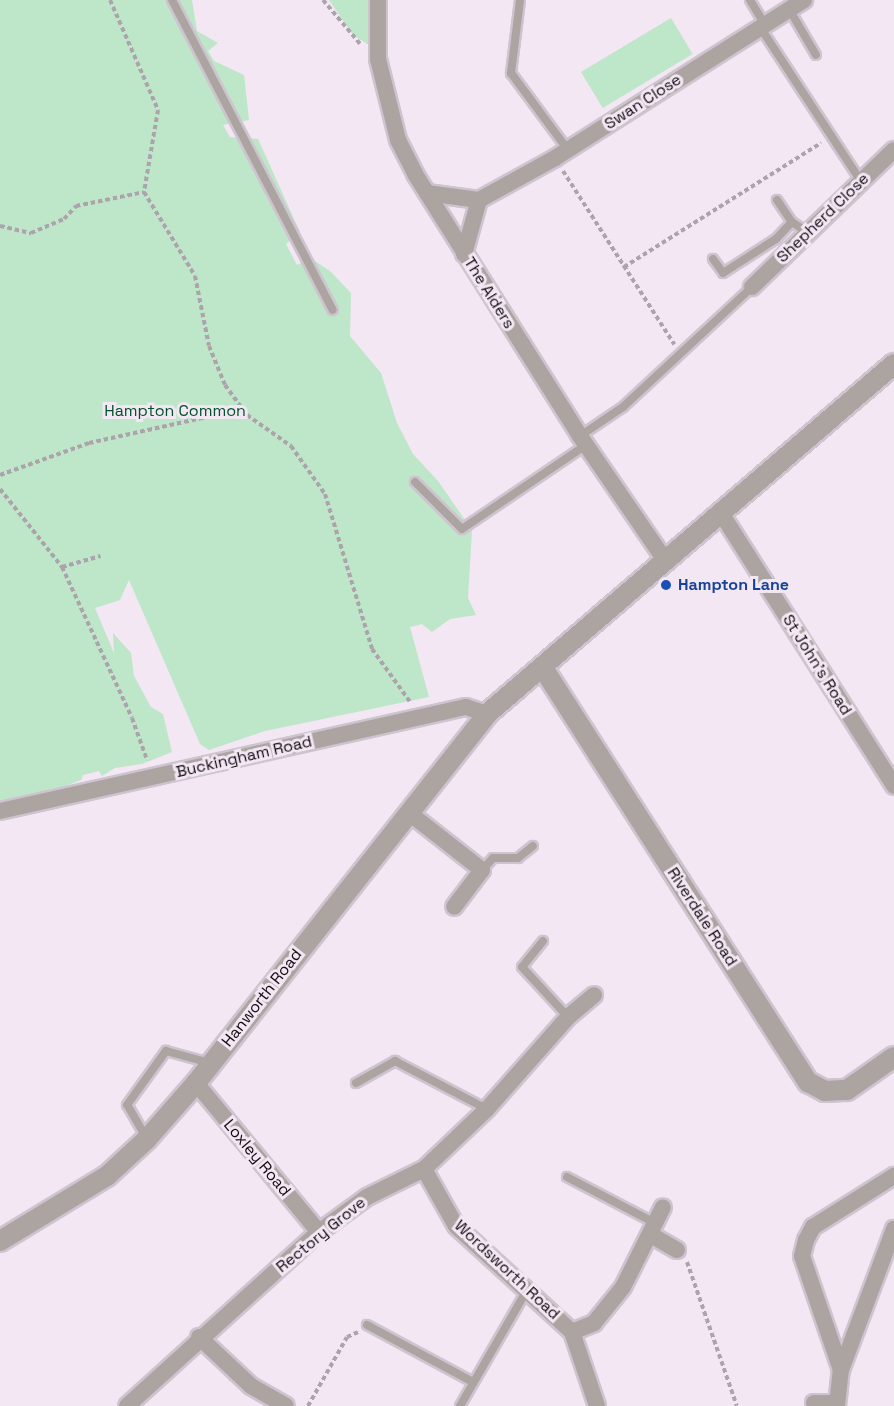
<!DOCTYPE html>
<html>
<head>
<meta charset="utf-8">
<style>
  body { margin:0 }
  #map { position:relative; width:894px; height:1406px; overflow:hidden; background:#f2e7f3; font-family:"Space Grotesk",sans-serif }
  div>[style] { position:absolute }
  .green>* { inset:0; background:#bee6c9; transform-origin:0 0 }
  .path>* { height:4px; margin-top:-2px; transform-origin:0; background:repeating-linear-gradient(90deg,#aca3ac 0 4.5px,transparent 0 7.5px) }
  .roads { filter:drop-shadow(2px 0 #cec4cf) drop-shadow(-2px 0 #cec4cf) drop-shadow(0 2px #cec4cf) drop-shadow(0 -2px #cec4cf) }
  .service>* { height:8px; margin:-4px; padding:0 4px; transform-origin:4px; border-radius:4px; background:#aba4a1 }
  .minor>* { height:16px; margin:-8px; padding:0 8px; transform-origin:8px; border-radius:8px; background:#aba4a1 }
  .tertiary>* { height:20px; margin:-10px; padding:0 10px; transform-origin:10px; border-radius:10px; background:#aba4a1 }
  .dots>* { width:16px; height:16px; translate:-50% -50%; box-sizing:border-box; border:3px solid #f2e7f3; border-radius:50% }
  span { translate:-50% -50%; white-space:nowrap; text-align:center; line-height:1.15; -webkit-text-stroke:6px #f2e7f3; paint-order:stroke }
  .street-label { font-size:16px; color:#100c10 }
  .park-label { font-size:16px; color:#00522a }
  .transit-label { font-size:16px; color:#164399; font-weight:700 }
  .left { translate:0 -50%; text-align:left }
</style>
</head>
<body>
<div id="map">
  <div class="green">
    <i style="clip-path:polygon(0 0,192px 0,197px 31px,218px 43px,208px 51px,214px 61px,244px 75px,249px 120px,223px 125px,230px 137px,258px 139px,300px 232px,286px 244px,297px 265px,310px 258px,330px 271px,351px 293px,350px 336px,381px 373px,397px 423px,413px 454px,438px 481px,472px 530px,468px 598px,476px 615px,450px 619px,432px 632px,422px 624px,410px 627px,429px 697px,265px 731px,209px 750px,200px 744px,129px 580px,120px 600px,95px 608px,114px 653px,113px 633px,131px 653px,134px 676px,151px 707px,163px 714px,172px 752px,142px 764px,115px 768px,102px 776px,99px 771px,83px 775px,81px 780px,60px 788px,48px 801px,0 804px)"></i>
    <i style="clip-path:polygon(329px 0,372px 0,369px 45px,353px 35px)"></i>
    <i style="left:671px;top:18px;width:42px;height:105px;rotate:59deg"></i>
  </div>
  <div class="path">
    <i style="left:110px;top:0;width:120px;rotate:66.4deg"></i>
    <i style="left:158px;top:110px;width:83px;rotate:99.7deg"></i>
    <i style="left:144px;top:192px;width:98px;rotate:58.7deg"></i>
    <i style="left:195px;top:276px;width:71px;rotate:78.7deg"></i>
    <i style="left:209px;top:346px;width:42px;rotate:67.7deg"></i>
    <i style="left:225px;top:385px;width:37px;rotate:54deg"></i>
    <i style="left:247px;top:415px;width:54px;rotate:35.2deg"></i>
    <i style="left:291px;top:446px;width:59px;rotate:54.7deg"></i>
    <i style="left:325px;top:494px;width:162px;rotate:73.1deg"></i>
    <i style="left:372px;top:649px;width:67px;rotate:54.2deg"></i>
    <i style="left:323px;top:0;width:59px;rotate:49.8deg"></i>
    <i style="left:563px;top:171px;width:206px;rotate:57.3deg"></i>
    <i style="left:0;top:226px;width:32px;rotate:13deg"></i>
    <i style="left:31px;top:233px;width:36px;rotate:-23deg"></i>
    <i style="left:64px;top:219px;width:18px;rotate:-47deg"></i>
    <i style="left:76px;top:206px;width:69px;rotate:-11.6deg"></i>
    <i style="left:624px;top:267px;width:233px;rotate:-32.2deg"></i>
    <i style="left:0;top:475px;width:95px;rotate:-19.8deg"></i>
    <i style="left:89px;top:443px;width:125px;rotate:-12.5deg"></i>
    <i style="left:211px;top:416px;width:36px;rotate:-2deg"></i>
    <i style="left:0;top:489px;width:100px;rotate:51.5deg"></i>
    <i style="left:62px;top:567px;width:166px;rotate:65.1deg"></i>
    <i style="left:132px;top:718px;width:45px;rotate:70.3deg"></i>
    <i style="left:62px;top:567px;width:40px;rotate:-16deg"></i>
    <i style="left:687px;top:1262px;width:152px;rotate:70.9deg"></i>
    <i style="left:308px;top:1406px;width:79px;rotate:-60.5deg"></i>
    <i style="left:347px;top:1337px;width:12px;rotate:-24deg"></i>
  </div>
  <div class="roads">
    <div class="service">
      <i style="left:172px;top:0;width:349px;rotate:62.6deg"></i>
      <i style="left:520px;top:0;width:74px;rotate:97deg"></i>
      <i style="left:511px;top:73px;width:96px;rotate:53.5deg"></i>
      <i style="left:750px;top:0;width:27px;rotate:59deg"></i>
      <i style="left:789px;top:9px;width:53px;rotate:59.6deg"></i>
      <i style="left:760px;top:27px;width:183px;rotate:56.8deg"></i>
      <i style="left:777px;top:200px;width:27px;rotate:56deg"></i>
      <i style="left:792px;top:222px;width:18px;rotate:34deg"></i>
      <i style="left:713px;top:259px;width:17px;rotate:54deg"></i>
      <i style="left:723px;top:273px;width:63px;rotate:-32.7deg"></i>
      <i style="left:776px;top:239px;width:23px;rotate:-47deg"></i>
      <i style="left:580px;top:436px;width:52px;rotate:-34deg"></i>
      <i style="left:623px;top:407px;width:176px;rotate:-42.9deg"></i>
      <i style="left:415px;top:482px;width:66px;rotate:45deg"></i>
      <i style="left:462px;top:529px;width:150px;rotate:-34.1deg"></i>
      <i style="left:482px;top:870px;width:16px;rotate:-47deg"></i>
      <i style="left:493px;top:858px;width:25px"></i>
      <i style="left:518px;top:858px;width:19px;rotate:-39deg"></i>
      <i style="left:543px;top:941px;width:33px;rotate:129deg"></i>
      <i style="left:522px;top:967px;width:68px;rotate:47.4deg"></i>
      <i style="left:356px;top:1083px;width:45px;rotate:-29.4deg"></i>
      <i style="left:395px;top:1061px;width:104px;rotate:27.6deg"></i>
      <i style="left:147px;top:1139px;width:39px;rotate:-120deg"></i>
      <i style="left:127px;top:1105px;width:67px;rotate:-54.2deg"></i>
      <i style="left:166px;top:1051px;width:46px;rotate:15.3deg"></i>
      <i style="left:567px;top:1177px;width:99px;rotate:27.6deg"></i>
      <i style="left:367px;top:1325px;width:120px;rotate:28.3deg"></i>
      <i style="left:460px;top:1406px;width:136px;rotate:-60deg"></i>
    </div>
    <div class="minor">
      <i style="left:378px;top:0;width:59px;rotate:90deg"></i>
      <i style="left:378px;top:59px;width:83px;rotate:76.1deg"></i>
      <i style="left:398px;top:140px;width:38px;rotate:63deg"></i>
      <i style="left:415px;top:174px;width:310px;rotate:57.8deg"></i>
      <i style="left:580px;top:436px;width:150px;rotate:55.6deg"></i>
      <i style="left:427px;top:193px;width:52px;rotate:7.7deg"></i>
      <i style="left:464px;top:254px;width:56px;rotate:-74.5deg"></i>
      <i style="left:479px;top:200px;width:87px;rotate:-28.9deg"></i>
      <i style="left:555px;top:158px;width:295px;rotate:-32.4deg"></i>
      <i style="left:752px;top:287px;width:197px;rotate:-44deg"></i>
      <i style="left:721px;top:513px;width:323px;rotate:57.6deg"></i>
      <i style="left:0;top:811px;width:477px;rotate:-12.6deg"></i>
      <i style="left:466px;top:707px;width:22px;rotate:18deg"></i>
      <i style="left:408px;top:812px;width:94px;rotate:38.1deg"></i>
      <i style="left:482px;top:870px;width:46px;rotate:127.1deg"></i>
      <i style="left:196px;top:1083px;width:193px;rotate:50.5deg"></i>
      <i style="left:424px;top:1169px;width:65px;rotate:60.7deg"></i>
      <i style="left:456px;top:1226px;width:157px;rotate:42.4deg"></i>
      <i style="left:572px;top:1332px;width:78px;rotate:71.3deg"></i>
      <i style="left:651px;top:1235px;width:30px;rotate:30deg"></i>
      <i style="left:572px;top:1332px;width:24px;rotate:-22deg"></i>
      <i style="left:594px;top:1323px;width:46px;rotate:-51.1deg"></i>
      <i style="left:623px;top:1287px;width:89px;rotate:-63.4deg"></i>
      <i style="left:199px;top:1337px;width:71px;rotate:43.3deg"></i>
      <i style="left:251px;top:1386px;width:40px;rotate:29.7deg"></i>
      <i style="left:841px;top:1370px;width:151px;rotate:-69.4deg"></i>
      <i style="left:814px;top:1403px;width:21px"></i>
      <i style="left:127px;top:1406px;width:259px;rotate:-42.2deg"></i>
      <i style="left:319px;top:1232px;width:59px;rotate:-36.1deg"></i>
      <i style="left:367px;top:1197px;width:64px;rotate:-26.2deg"></i>
      <i style="left:424px;top:1169px;width:87px;rotate:-43.6deg"></i>
      <i style="left:487px;top:1109px;width:123px;rotate:-48.6deg"></i>
      <i style="left:568px;top:1017px;width:34px;rotate:-40deg"></i>
      <i style="left:837px;top:1406px;width:36px;rotate:-84deg"></i>
      <i style="left:841px;top:1370px;width:120px;rotate:-108.9deg"></i>
      <i style="left:802px;top:1256px;width:16px;rotate:-76deg"></i>
      <i style="left:806px;top:1240px;width:15px;rotate:-62deg"></i>
      <i style="left:813px;top:1227px;width:96px;rotate:-32.2deg"></i>
    </div>
    <div class="tertiary">
      <i style="left:543px;top:668px;width:492px;rotate:57.4deg"></i>
      <i style="left:808px;top:1082px;width:19px;rotate:28deg"></i>
      <i style="left:825px;top:1091px;width:22px;rotate:-3deg"></i>
      <i style="left:847px;top:1090px;width:57px;rotate:-35.1deg"></i>
      <i style="left:0;top:1241px;width:125px;rotate:-31.3deg"></i>
      <i style="left:107px;top:1176px;width:54px;rotate:-42.8deg"></i>
      <i style="left:147px;top:1139px;width:74px;rotate:-48.8deg"></i>
      <i style="left:196px;top:1083px;width:470px;rotate:-51.7deg"></i>
      <i style="left:487px;top:714px;width:537px;rotate:-40.69deg"></i>
    </div>
  </div>
  <div class="dots">
    <i style="left:666px;top:585px;background:#1a4fb4"></i>
  </div>
  <div class="street-label">
    <span style="left:643px;top:102px;rotate:-33deg">Swan Close</span>
    <span style="left:823px;top:218px;rotate:-44deg">Shepherd Close</span>
    <span style="left:489px;top:293px;rotate:58deg">The Alders</span>
    <span style="left:817px;top:665px;rotate:58deg">St John's Road</span>
    <span style="left:244px;top:757px;rotate:-13deg">Buckingham Road</span>
    <span style="left:702px;top:917px;rotate:57deg">Riverdale Road</span>
    <span style="left:262px;top:998px;rotate:-52deg">Hanworth Road</span>
    <span style="left:257px;top:1158px;rotate:50deg">Loxley Road</span>
    <span style="left:321px;top:1235px;rotate:-39deg">Rectory Grove</span>
    <span style="left:507px;top:1270px;rotate:43deg">Wordsworth Road</span>
  </div>
  <div class="park-label">
    <span style="left:175px;top:411px">Hampton Common</span>
  </div>
  <div class="transit-label">
    <span class="left" style="left:678px;top:585px">Hampton Lane</span>
  </div>
</div>
</body>
</html>
